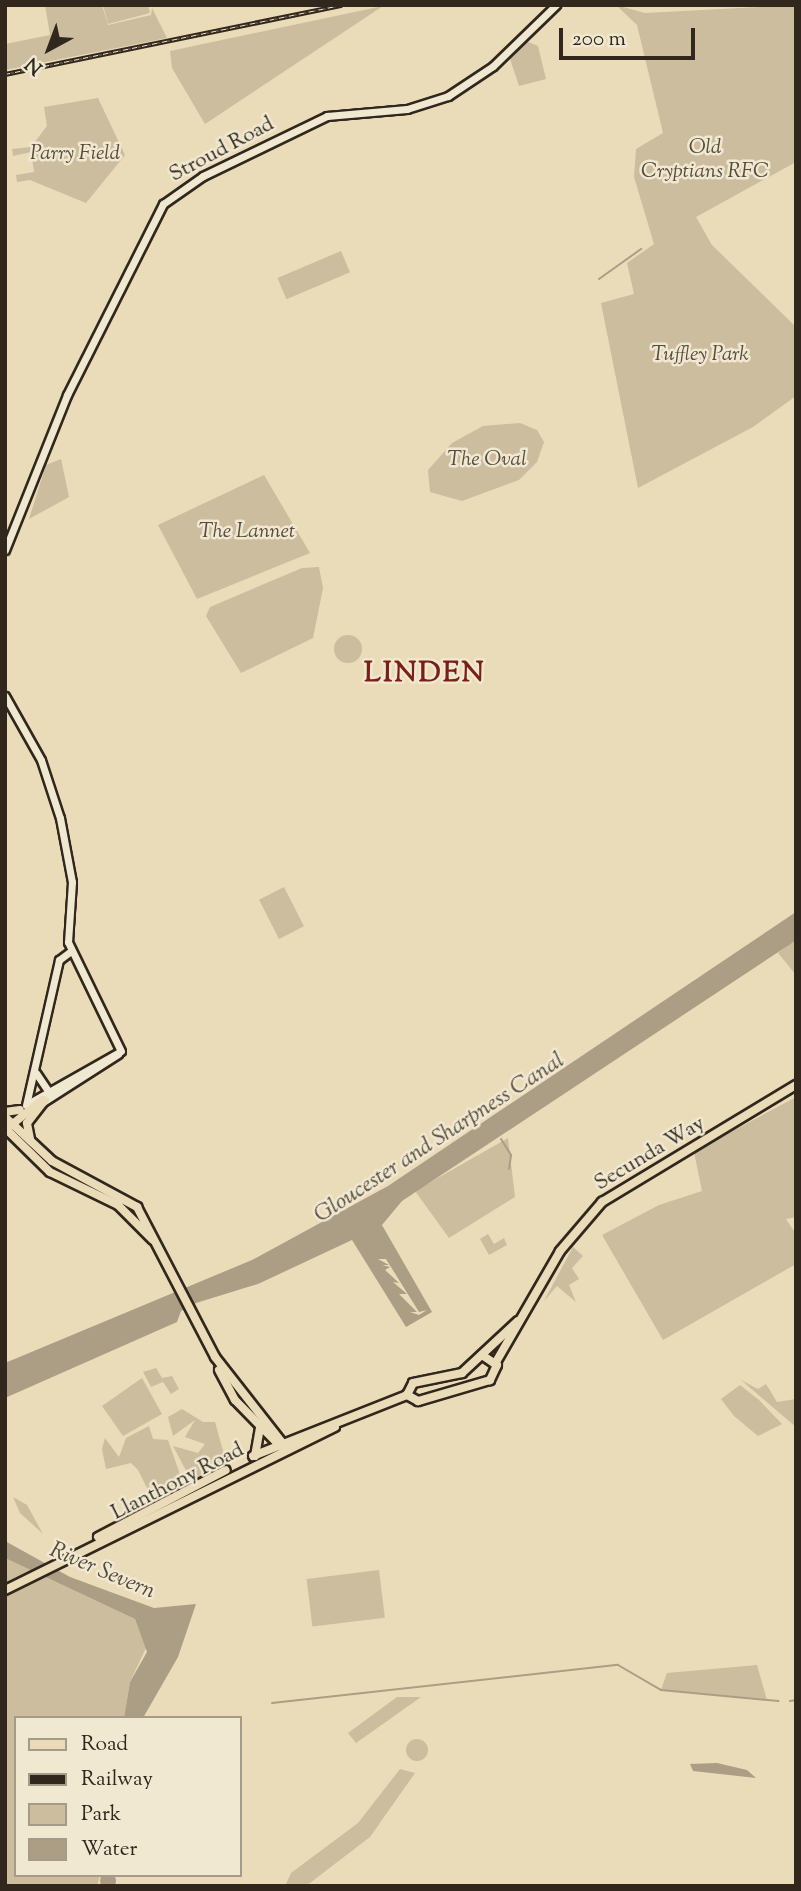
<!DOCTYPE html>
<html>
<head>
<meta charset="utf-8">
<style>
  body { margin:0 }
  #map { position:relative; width:801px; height:1891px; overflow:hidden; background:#eadcb9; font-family:"Sorts Mill Goudy",serif }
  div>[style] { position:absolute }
  .green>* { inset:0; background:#cbbd9e; transform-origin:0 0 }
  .round { border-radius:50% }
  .water>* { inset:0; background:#ab9e84 }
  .pier>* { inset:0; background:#eadcb9 }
  .stream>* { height:2px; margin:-1px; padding:0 1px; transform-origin:1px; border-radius:1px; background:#ab9e84 }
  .roads { filter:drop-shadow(2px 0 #31271c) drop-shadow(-2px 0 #31271c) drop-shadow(0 2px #31271c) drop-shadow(0 -2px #31271c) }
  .secondary>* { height:7px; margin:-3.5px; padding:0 3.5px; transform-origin:3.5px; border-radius:3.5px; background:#f1e8d2 }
  .primary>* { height:8px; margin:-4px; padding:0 4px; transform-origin:4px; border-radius:4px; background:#eadcb9 }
  .rail>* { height:4.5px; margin-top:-2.25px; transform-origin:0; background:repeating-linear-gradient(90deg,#f1e8d2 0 5px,#31271c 0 10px); box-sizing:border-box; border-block:2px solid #31271c }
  span { translate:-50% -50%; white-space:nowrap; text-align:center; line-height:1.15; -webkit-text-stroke:5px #f1e8d2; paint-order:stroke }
  .park-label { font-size:21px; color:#584c3c; font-style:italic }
  .street-label { font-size:21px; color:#31271c }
  .water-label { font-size:23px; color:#564b3b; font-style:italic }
  .district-label { font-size:28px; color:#7a1f14; font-weight:700; letter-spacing:2px }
  .frame { position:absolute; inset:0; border:7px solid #31271c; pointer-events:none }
  .legend { position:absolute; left:14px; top:1716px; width:228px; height:161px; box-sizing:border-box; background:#f1e8d2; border:2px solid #a49b89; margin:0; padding:9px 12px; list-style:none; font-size:21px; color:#31271c }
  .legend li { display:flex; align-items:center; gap:14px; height:35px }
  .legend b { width:35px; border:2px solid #a49b89 }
  .north { position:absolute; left:14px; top:14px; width:70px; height:70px; -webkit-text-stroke:5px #f1e8d2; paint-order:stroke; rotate:221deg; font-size:19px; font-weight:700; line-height:28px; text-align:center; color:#31271c }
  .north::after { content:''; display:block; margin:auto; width:24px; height:32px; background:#31271c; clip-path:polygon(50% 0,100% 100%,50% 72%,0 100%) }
  .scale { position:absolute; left:559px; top:28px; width:136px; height:32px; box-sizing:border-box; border:4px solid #31271c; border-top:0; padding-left:9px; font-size:21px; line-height:24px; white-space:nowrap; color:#31271c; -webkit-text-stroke:5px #f1e8d2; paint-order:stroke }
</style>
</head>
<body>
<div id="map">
  <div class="green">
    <i style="clip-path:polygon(45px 5px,102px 5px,108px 25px,151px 15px,152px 8px,167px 38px,5px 70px,5px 44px,50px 35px)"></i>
    <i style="clip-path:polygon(103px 5px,148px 5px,150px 13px,108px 24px)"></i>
    <i style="clip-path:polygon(616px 5px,645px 13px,796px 5px,796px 162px,696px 217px,712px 245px,796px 327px,796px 396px,753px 427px,638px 488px,601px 303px,634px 294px,627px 263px,654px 244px,634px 177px,636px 149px,663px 133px,637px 25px)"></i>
    <i style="clip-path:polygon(383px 6px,205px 124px,172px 68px,170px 51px)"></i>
    <i style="clip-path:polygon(526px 41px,538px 46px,546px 79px,519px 86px,509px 56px)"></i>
    <i style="clip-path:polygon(98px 98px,125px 155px,86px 203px,30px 180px,17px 182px,16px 175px,34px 172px,31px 152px,13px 156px,12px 149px,31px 147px,47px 126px,44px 107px)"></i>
    <i style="left:341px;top:251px;width:23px;height:69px;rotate:67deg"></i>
    <i style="clip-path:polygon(520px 423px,537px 430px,544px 442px,537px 462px,519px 480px,462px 501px,430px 492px,428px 470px,452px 443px,483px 426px)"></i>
    <i style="clip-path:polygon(61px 459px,69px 497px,29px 519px,46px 465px)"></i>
    <i style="clip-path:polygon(264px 475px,310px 553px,197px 599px,158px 525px)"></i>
    <i style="clip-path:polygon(319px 567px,323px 588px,313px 638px,241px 673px,206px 616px,210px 607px,302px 568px)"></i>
    <i class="round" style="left:334px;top:635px;width:28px;height:28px"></i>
    <i style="left:284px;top:887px;width:44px;height:28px;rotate:63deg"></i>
    <i style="clip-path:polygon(796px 939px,796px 975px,778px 953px)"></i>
    <i style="clip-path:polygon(796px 1097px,796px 1217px,786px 1219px,796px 1234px,796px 1264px,663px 1340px,602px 1235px,659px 1205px,702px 1191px,694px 1152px)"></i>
    <i style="clip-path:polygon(508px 1138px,515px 1197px,449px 1238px,415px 1191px)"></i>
    <i style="clip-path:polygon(488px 1234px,494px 1244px,504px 1238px,507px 1245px,489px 1255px,480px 1239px)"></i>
    <i style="clip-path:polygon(573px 1247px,583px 1256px,572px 1268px,579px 1279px,569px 1285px,576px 1302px,557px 1286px,544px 1301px)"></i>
    <i style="clip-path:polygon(156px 1368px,162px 1378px,172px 1376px,179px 1389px,171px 1394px,163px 1382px,151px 1387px,143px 1372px)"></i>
    <i style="clip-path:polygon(142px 1378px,162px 1414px,123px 1436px,102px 1406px)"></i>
    <i style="clip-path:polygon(741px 1380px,758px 1389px,766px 1384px,777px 1402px,796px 1399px,796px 1427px)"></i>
    <i style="clip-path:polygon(740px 1385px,759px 1400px,782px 1424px,758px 1436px,734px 1416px,721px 1399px)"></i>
    <i style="clip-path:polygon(182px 1409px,203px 1422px,215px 1422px,227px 1465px,192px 1482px,173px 1446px,198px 1453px,205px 1444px,185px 1437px,195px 1420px,173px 1436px,168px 1417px)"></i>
    <i style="clip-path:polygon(149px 1426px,153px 1439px,168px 1440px,183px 1483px,154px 1502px,138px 1470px,131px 1463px,106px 1469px,102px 1449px,105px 1438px,119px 1457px,126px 1438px)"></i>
    <i style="clip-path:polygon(13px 1497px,27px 1505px,43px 1534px,20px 1513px)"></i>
    <i style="clip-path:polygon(5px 1558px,135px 1619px,146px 1648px,130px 1682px,124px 1718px,16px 1718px,16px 1875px,100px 1875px,97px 1886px,5px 1886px)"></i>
    <i style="left:379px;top:1570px;width:48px;height:73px;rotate:83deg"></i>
    <i style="clip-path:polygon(757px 1665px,767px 1700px,661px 1690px,667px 1673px)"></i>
    <i style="clip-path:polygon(397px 1697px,421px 1697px,356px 1743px,348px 1733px)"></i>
    <i class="round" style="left:406px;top:1739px;width:22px;height:22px"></i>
    <i style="clip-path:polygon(400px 1769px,415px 1773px,370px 1837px,306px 1886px,286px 1884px,291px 1873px,358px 1823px)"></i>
  </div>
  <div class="water">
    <i style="clip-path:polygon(796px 912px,796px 940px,789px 945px,402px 1201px,382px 1225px,432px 1312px,406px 1327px,352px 1240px,258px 1284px,196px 1303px,181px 1311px,177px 1322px,5px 1398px,5px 1363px,252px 1260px,388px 1186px)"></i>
    <i style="clip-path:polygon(5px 1541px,70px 1577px,154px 1608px,196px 1604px,178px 1657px,143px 1718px,124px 1718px,130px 1682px,147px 1652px,135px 1619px,5px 1558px)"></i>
    <i style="clip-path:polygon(717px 1763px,747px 1770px,756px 1778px,693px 1771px,690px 1764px)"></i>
    <i class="round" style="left:100px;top:1873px;width:16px;height:16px"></i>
  </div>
  <div class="pier">
    <i style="clip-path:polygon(376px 1243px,419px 1312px,427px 1310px,419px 1315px,410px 1312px,417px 1312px,399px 1294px,407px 1294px,393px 1282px,399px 1283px,385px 1270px,390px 1267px,382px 1265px,389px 1265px,378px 1259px,386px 1259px)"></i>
  </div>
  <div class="stream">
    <i style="left:599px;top:279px;width:52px;rotate:-35.5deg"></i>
    <i style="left:501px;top:1139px;width:19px;rotate:58deg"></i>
    <i style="left:511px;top:1155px;width:14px;rotate:98deg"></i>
    <i style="left:790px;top:1701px;width:6px;rotate:-9deg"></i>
    <i style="left:272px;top:1703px;width:348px;rotate:-6.3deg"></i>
    <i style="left:618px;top:1665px;width:50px;rotate:30.2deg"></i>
    <i style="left:661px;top:1690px;width:118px;rotate:5.4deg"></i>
  </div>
  <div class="roads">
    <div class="secondary">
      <i style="left:5px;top:550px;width:167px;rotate:-68.2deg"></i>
      <i style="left:67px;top:395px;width:214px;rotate:-63.3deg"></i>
      <i style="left:163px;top:204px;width:49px;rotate:-35deg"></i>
      <i style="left:203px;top:176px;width:138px;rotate:-25.8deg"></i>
      <i style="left:327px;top:116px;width:80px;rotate:-5deg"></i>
      <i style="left:407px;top:109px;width:43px;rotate:-17.6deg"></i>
      <i style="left:448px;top:96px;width:54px;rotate:-33.7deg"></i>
      <i style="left:493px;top:66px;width:88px;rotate:-44.1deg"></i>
      <i style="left:5px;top:696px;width:73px;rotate:60.6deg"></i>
      <i style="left:41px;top:760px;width:61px;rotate:71.9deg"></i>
      <i style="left:60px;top:818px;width:65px;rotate:79.4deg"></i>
      <i style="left:72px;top:882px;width:60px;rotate:93.8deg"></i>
      <i style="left:68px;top:942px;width:121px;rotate:64.1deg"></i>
      <i style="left:36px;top:1073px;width:22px;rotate:56deg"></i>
      <i style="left:31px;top:1102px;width:103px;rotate:-29.5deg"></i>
      <i style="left:43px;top:1102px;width:89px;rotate:-32.6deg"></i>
      <i style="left:26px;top:1105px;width:149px;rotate:-77.2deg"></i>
      <i style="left:59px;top:960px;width:15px;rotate:-37deg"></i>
    </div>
    <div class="primary">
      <i style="left:5px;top:1112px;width:15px;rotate:-8deg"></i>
      <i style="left:5px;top:1117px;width:64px;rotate:43.1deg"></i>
      <i style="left:52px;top:1161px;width:97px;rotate:28.4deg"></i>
      <i style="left:137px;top:1207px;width:169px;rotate:62.5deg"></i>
      <i style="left:215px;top:1357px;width:118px;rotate:51.9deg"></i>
      <i style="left:9px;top:1127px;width:43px;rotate:-39.3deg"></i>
      <i style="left:5px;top:1128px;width:63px;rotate:44.4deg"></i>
      <i style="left:50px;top:1172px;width:76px;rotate:25.9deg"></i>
      <i style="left:118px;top:1205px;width:49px;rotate:45deg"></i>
      <i style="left:30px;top:1139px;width:16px;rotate:-101deg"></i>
      <i style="left:27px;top:1123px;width:29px;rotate:-52deg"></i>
      <i style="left:482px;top:1355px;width:18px;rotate:34deg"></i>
      <i style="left:497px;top:1365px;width:17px;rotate:115deg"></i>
      <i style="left:490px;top:1380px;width:75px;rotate:163.7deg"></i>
      <i style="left:418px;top:1401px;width:13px;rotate:-151deg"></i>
      <i style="left:407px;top:1395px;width:13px;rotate:-63deg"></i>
      <i style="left:413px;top:1383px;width:50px;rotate:-11.5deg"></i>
      <i style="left:462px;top:1373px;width:76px;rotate:-42.9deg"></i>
      <i style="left:496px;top:1362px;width:128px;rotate:-60deg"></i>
      <i style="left:560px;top:1251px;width:65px;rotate:-49.4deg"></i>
      <i style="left:602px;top:1202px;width:227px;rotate:-31.1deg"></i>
      <i style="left:219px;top:1370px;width:34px;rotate:62deg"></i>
      <i style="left:235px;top:1400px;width:64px;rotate:45.6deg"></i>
      <i style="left:253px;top:1456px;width:166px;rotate:-21.6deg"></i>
      <i style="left:255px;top:1456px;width:27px;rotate:-80deg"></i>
      <i style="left:98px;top:1537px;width:144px;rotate:-27.6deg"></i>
      <i style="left:5px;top:1590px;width:368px;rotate:-26.3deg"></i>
    </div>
  </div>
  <div class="rail">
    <i style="left:5px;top:74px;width:344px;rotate:-11.6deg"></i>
  </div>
  <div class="park-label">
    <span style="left:705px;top:160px">Old<br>Cryptians RFC</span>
    <span style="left:75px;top:154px">Parry Field</span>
    <span style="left:700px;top:355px">Tuffley Park</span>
    <span style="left:487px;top:460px">The Oval</span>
    <span style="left:247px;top:532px">The Lannet</span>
  </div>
  <div class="street-label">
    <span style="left:222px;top:150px;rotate:-28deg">Stroud Road</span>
    <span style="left:650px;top:1154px;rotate:-31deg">Secunda Way</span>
    <span style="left:178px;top:1482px;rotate:-27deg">Llanthony Road</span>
  </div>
  <div class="water-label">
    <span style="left:440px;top:1139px;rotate:-33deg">Gloucester and Sharpness Canal</span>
    <span style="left:102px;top:1572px;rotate:23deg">River Severn</span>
  </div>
  <div class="district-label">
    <span style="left:425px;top:674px">LINDEN</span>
  </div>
  <div class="frame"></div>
  <ul class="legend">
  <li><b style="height:9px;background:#eadcb9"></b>Road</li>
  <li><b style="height:9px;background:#31271c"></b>Railway</li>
  <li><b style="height:19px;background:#cbbd9e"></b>Park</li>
  <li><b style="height:19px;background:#ab9e84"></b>Water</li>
  </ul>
  <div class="north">N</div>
  <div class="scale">200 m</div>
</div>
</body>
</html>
